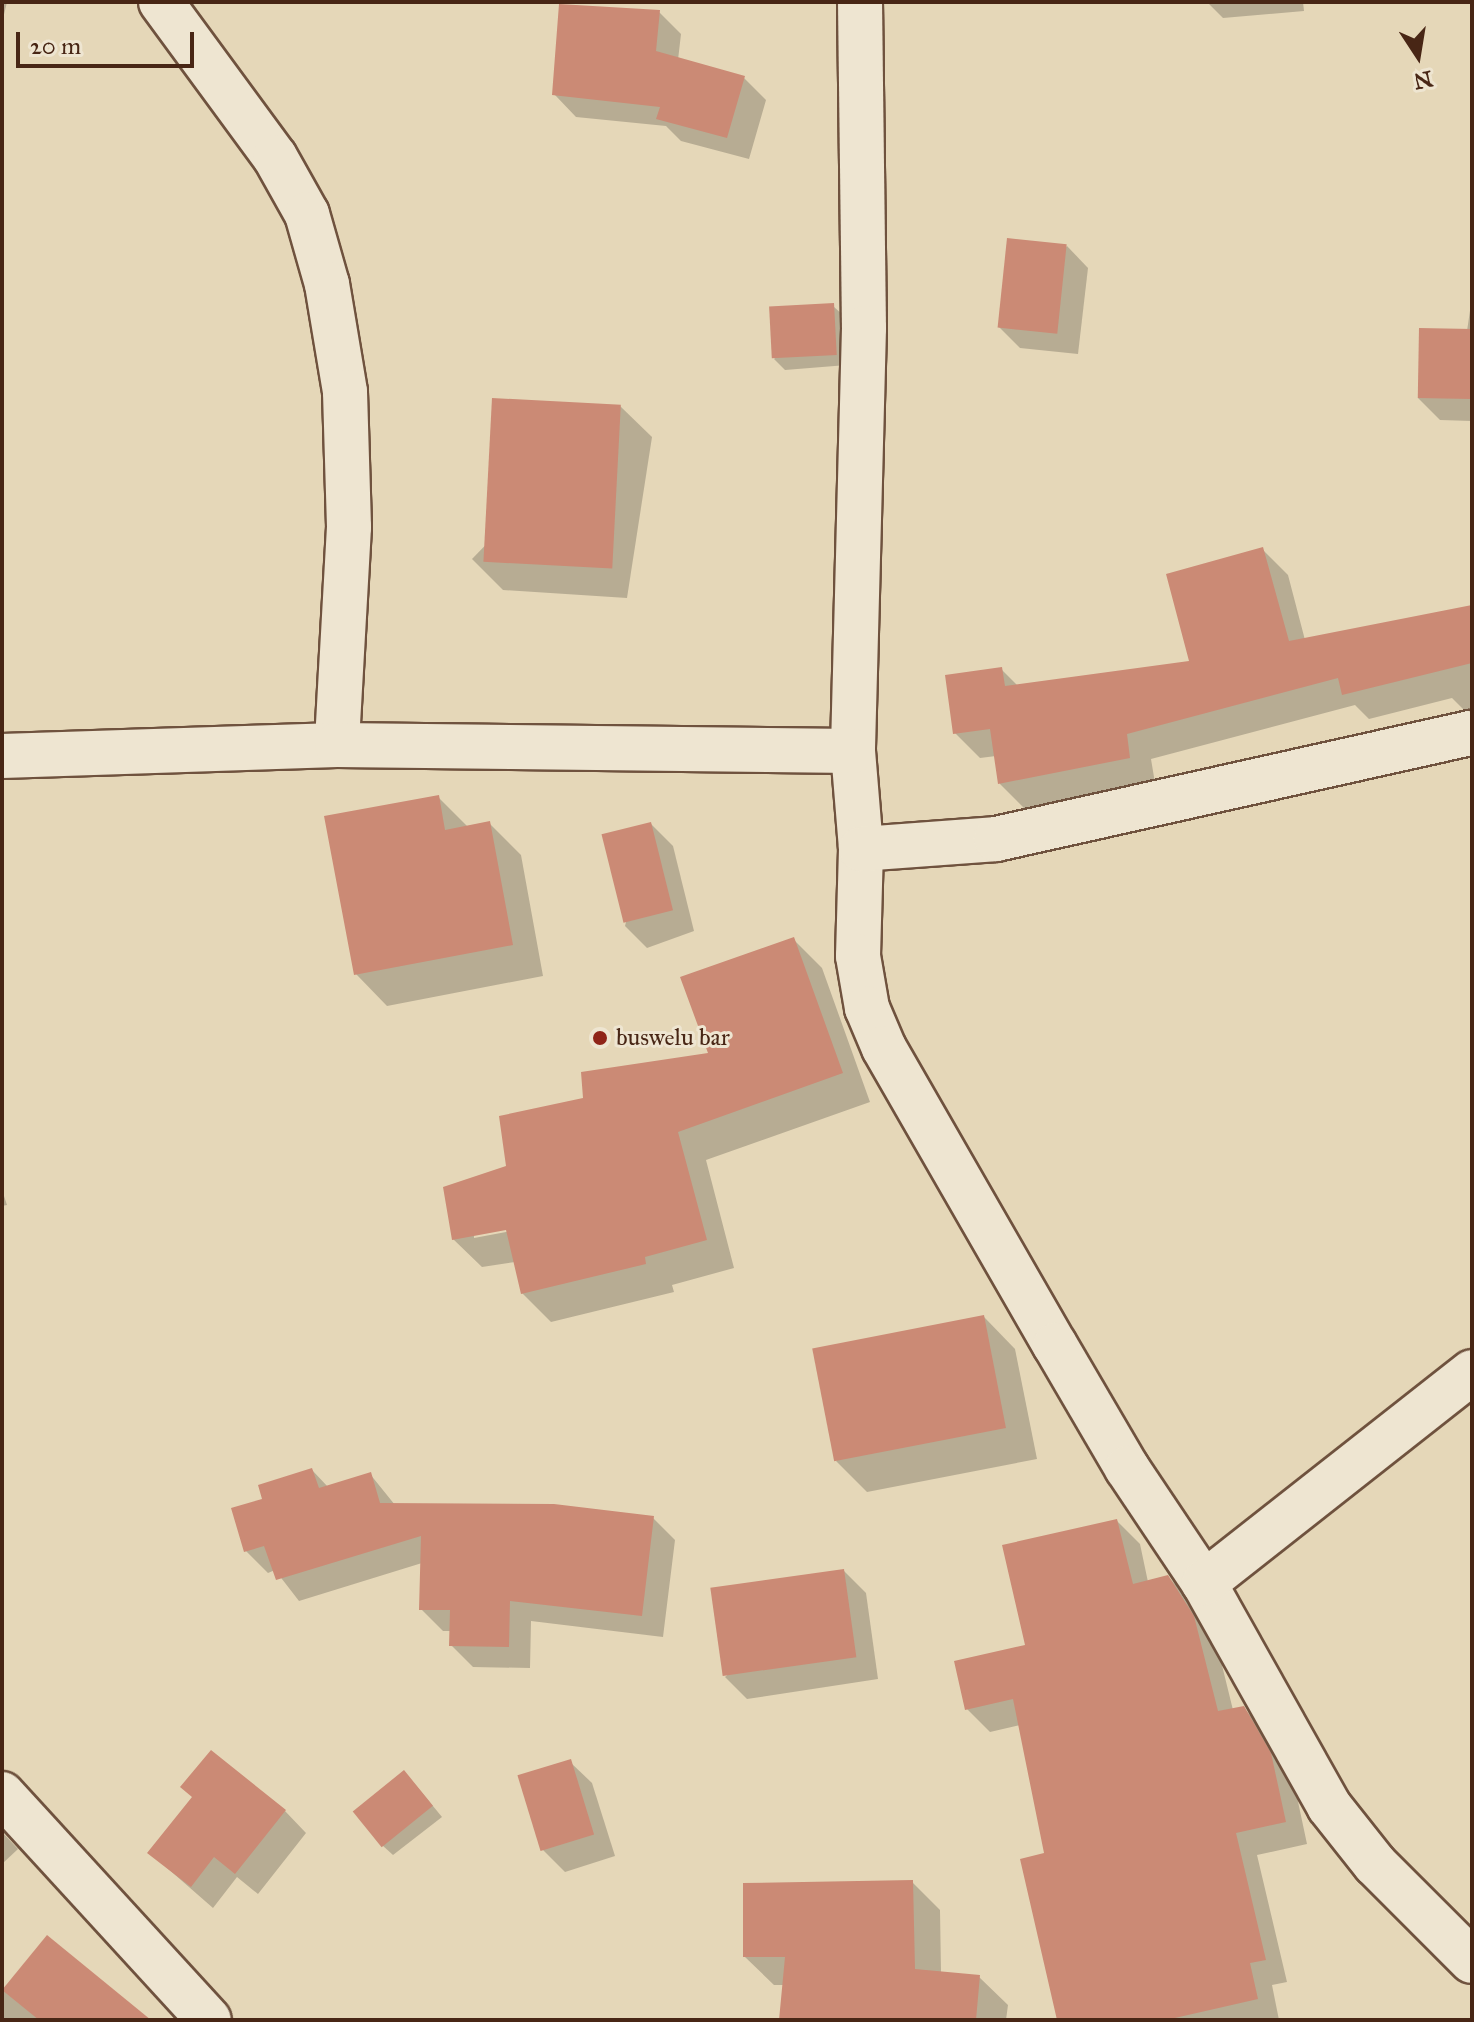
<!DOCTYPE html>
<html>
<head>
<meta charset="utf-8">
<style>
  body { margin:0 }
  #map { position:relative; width:1474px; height:2022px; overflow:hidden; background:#e5d7b8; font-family:"IM FELL Great Primer",serif }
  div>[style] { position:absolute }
  .shadow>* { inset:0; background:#0003 }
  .building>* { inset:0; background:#cb8a75; transform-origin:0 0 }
  .roads { filter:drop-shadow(2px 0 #6f523e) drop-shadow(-2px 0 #6f523e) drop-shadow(0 2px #6f523e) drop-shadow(0 -2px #6f523e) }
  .minor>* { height:44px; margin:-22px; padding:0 22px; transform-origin:22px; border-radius:22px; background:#eee5d1 }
  .dots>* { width:22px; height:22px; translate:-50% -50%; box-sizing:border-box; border:4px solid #eee5d1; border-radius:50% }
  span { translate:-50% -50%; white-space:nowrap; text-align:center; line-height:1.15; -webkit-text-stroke:6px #eee5d1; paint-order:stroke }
  .poi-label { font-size:24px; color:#482615 }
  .left { translate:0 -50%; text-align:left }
  .frame { position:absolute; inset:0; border:4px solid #482615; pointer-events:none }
  .north { position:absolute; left:1378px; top:16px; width:80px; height:80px; -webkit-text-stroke:6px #eee5d1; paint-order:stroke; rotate:168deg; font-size:22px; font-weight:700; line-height:32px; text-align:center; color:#482615 }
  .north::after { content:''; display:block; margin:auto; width:28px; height:36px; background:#482615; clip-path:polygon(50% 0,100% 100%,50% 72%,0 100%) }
  .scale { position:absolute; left:16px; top:32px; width:178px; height:36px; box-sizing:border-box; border:4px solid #482615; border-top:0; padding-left:10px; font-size:24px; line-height:28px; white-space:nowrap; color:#482615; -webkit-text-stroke:6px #eee5d1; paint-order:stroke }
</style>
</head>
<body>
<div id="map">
  <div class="shadow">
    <i style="clip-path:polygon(2px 2px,7px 2px,2px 23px)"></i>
    <i style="clip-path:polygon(1207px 2px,1303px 2px,1304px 11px,1223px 18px)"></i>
    <i style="clip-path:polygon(659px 12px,681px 34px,678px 60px,744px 78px,766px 100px,749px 159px,681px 141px,666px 126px,576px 117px,555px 95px)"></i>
    <i style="clip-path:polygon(1067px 246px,1088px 268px,1078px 354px,1020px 348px,998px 326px)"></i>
    <i style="clip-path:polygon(1472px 297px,1472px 421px,1440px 420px,1418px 398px,1467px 331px)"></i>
    <i style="clip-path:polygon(833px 306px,844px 316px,847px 365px,785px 370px,774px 359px)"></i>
    <i style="clip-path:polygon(620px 406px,652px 437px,627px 598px,503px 590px,472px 559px)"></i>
    <i style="clip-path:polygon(1263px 550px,1288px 575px,1305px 640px,1472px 609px,1472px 718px,1452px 698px,1369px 719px,1355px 705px,1151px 759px,1155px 783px,1025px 809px,1000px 784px,996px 756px,980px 758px,955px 733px,1001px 669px,1018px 686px,1192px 663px)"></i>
    <i style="clip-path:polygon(438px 797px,468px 827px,489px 823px,521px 855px,543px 976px,387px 1006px,356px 974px)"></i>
    <i style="clip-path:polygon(651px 824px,673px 846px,694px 931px,647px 948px,625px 926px)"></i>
    <i style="clip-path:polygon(evenodd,793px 939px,822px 968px,870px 1102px,706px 1160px,734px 1268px,672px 1285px,674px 1292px,551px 1322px,522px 1293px,515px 1262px,482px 1267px,453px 1239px,508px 1167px,585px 1100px,710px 1055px,793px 939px,515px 1226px,516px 1230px,474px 1238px,474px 1234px,515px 1226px)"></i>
    <i style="clip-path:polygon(2px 1190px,7px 1205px,2px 1206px)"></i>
    <i style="clip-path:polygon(984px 1317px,1015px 1349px,1037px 1459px,867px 1492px,836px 1461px)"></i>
    <i style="clip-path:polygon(312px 1470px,328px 1487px,370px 1474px,395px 1505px,653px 1518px,675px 1540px,663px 1637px,531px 1621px,530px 1668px,473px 1667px,451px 1645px,451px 1631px,443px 1631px,421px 1609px,422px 1563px,299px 1601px,275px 1570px,268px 1573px,246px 1551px,265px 1500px)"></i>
    <i style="clip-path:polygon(1117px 1521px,1140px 1544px,1148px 1582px,1168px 1577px,1191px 1600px,1216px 1641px,1233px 1710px,1243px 1708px,1266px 1731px,1293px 1778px,1307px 1844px,1257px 1855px,1287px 1982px,1272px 1985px,1279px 2020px,1059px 2020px,1046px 1855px,1020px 1725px,990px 1732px,967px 1709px,1028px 1647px)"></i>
    <i style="clip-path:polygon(844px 1571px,866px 1593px,878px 1679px,747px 1699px,725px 1677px)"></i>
    <i style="clip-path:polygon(570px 1762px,592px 1783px,615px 1856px,565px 1872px,543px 1850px)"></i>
    <i style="clip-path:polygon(414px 1783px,442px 1817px,393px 1855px,382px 1845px)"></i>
    <i style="clip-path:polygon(285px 1811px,306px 1833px,258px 1894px,237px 1877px,213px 1908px,150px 1853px)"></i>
    <i style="clip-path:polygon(2px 1832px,18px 1849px,2px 1864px)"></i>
    <i style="clip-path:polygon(912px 1882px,940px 1910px,941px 1973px,979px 1977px,1008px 2005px,1006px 2020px,781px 2020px,784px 1985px,774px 1985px,745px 1957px)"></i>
    <i style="clip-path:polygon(47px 1938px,148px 2020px,2px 2020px,2px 1993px)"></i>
  </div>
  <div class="building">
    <i style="clip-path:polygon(559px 4px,660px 10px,656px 51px,745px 76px,727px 138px,656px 119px,660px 107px,552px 95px)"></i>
    <i style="left:1007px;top:238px;width:60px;height:90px;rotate:6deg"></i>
    <i style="left:834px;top:303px;width:52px;height:65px;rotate:87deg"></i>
    <i style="left:1419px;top:328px;width:53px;height:70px;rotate:1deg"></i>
    <i style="left:492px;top:398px;width:129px;height:164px;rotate:3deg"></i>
    <i style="clip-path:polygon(1263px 547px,1289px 641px,1472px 605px,1472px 663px,1342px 695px,1338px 678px,1127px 734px,1130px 758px,998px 784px,990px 729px,953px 734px,945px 675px,1002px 667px,1005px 686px,1189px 661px,1166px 574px)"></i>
    <i style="clip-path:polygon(439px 795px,445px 830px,490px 821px,513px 945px,354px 975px,324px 816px)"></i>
    <i style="left:651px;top:822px;width:91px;height:51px;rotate:76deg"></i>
    <i style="clip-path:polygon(794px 937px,843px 1073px,678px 1132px,707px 1240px,645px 1257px,646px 1264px,521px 1294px,506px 1230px,452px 1240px,443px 1187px,506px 1166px,499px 1116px,583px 1098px,581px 1072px,708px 1053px,680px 977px)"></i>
    <i style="left:984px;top:1315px;width:115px;height:175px;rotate:79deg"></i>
    <i style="clip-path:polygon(312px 1468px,319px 1488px,371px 1472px,380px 1503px,554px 1504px,654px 1516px,642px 1616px,510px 1601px,509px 1647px,449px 1646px,450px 1610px,419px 1610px,421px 1536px,276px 1580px,264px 1546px,244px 1552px,231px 1508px,262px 1499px,258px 1485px)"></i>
    <i style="clip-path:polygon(1117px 1519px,1133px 1584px,1168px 1575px,1194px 1616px,1218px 1711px,1244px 1706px,1271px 1753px,1286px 1822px,1236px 1833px,1266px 1960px,1250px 1963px,1258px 1999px,1166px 2020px,1057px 2020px,1020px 1859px,1044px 1853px,1013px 1699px,965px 1710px,954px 1661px,1025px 1645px,1002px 1545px)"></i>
    <i style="left:844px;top:1569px;width:89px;height:135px;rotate:82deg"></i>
    <i style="clip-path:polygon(211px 1750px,286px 1810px,235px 1874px,214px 1857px,191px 1887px,147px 1853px,192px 1797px,180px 1787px)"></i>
    <i style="left:571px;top:1759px;width:79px;height:56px;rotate:73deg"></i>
    <i style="left:404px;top:1770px;width:46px;height:66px;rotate:51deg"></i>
    <i style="clip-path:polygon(913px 1880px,915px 1969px,980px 1975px,976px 2020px,779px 2020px,785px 1957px,743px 1957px,743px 1883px)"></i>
    <i style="clip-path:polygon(47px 1935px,151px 2020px,39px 2020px,2px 1990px)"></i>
  </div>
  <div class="roads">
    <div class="minor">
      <i style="left:161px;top:2px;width:192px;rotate:53.7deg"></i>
      <i style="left:275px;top:157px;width:65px;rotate:60.7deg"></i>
      <i style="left:307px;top:214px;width:73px;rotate:74.1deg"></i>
      <i style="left:327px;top:284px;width:109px;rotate:80.5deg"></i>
      <i style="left:345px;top:392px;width:135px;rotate:88.3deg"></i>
      <i style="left:349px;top:527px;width:218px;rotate:93.2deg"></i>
      <i style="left:860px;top:2px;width:326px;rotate:89.3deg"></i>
      <i style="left:864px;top:328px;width:423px;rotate:91.5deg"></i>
      <i style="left:853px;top:751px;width:98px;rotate:85.3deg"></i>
      <i style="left:861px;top:849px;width:107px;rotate:91.6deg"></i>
      <i style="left:858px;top:956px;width:53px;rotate:80.2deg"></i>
      <i style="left:867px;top:1008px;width:43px;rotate:67deg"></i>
      <i style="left:884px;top:1048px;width:343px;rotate:60.1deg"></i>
      <i style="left:1055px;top:1345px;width:143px;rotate:59.7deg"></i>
      <i style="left:1127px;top:1468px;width:138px;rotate:56.2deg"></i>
      <i style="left:1204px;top:1583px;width:256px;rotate:60.7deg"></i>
      <i style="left:1329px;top:1806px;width:74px;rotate:51.6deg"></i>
      <i style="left:1375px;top:1864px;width:137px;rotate:45deg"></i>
      <i style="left:2px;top:756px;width:335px;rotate:-1.9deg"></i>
      <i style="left:337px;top:745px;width:516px;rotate:0.67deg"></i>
      <i style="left:861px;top:849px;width:135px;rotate:-4.2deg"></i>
      <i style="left:996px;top:839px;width:488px;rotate:-12.6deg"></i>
      <i style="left:1204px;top:1583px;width:341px;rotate:-38.2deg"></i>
      <i style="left:2px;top:1794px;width:306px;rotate:47.5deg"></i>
    </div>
  </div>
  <div class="dots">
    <i style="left:600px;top:1038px;background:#8f2418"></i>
  </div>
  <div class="poi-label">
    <span class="left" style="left:616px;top:1038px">buswelu bar</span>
  </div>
  <div class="frame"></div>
  <div class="north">N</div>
  <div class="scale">20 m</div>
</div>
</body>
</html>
